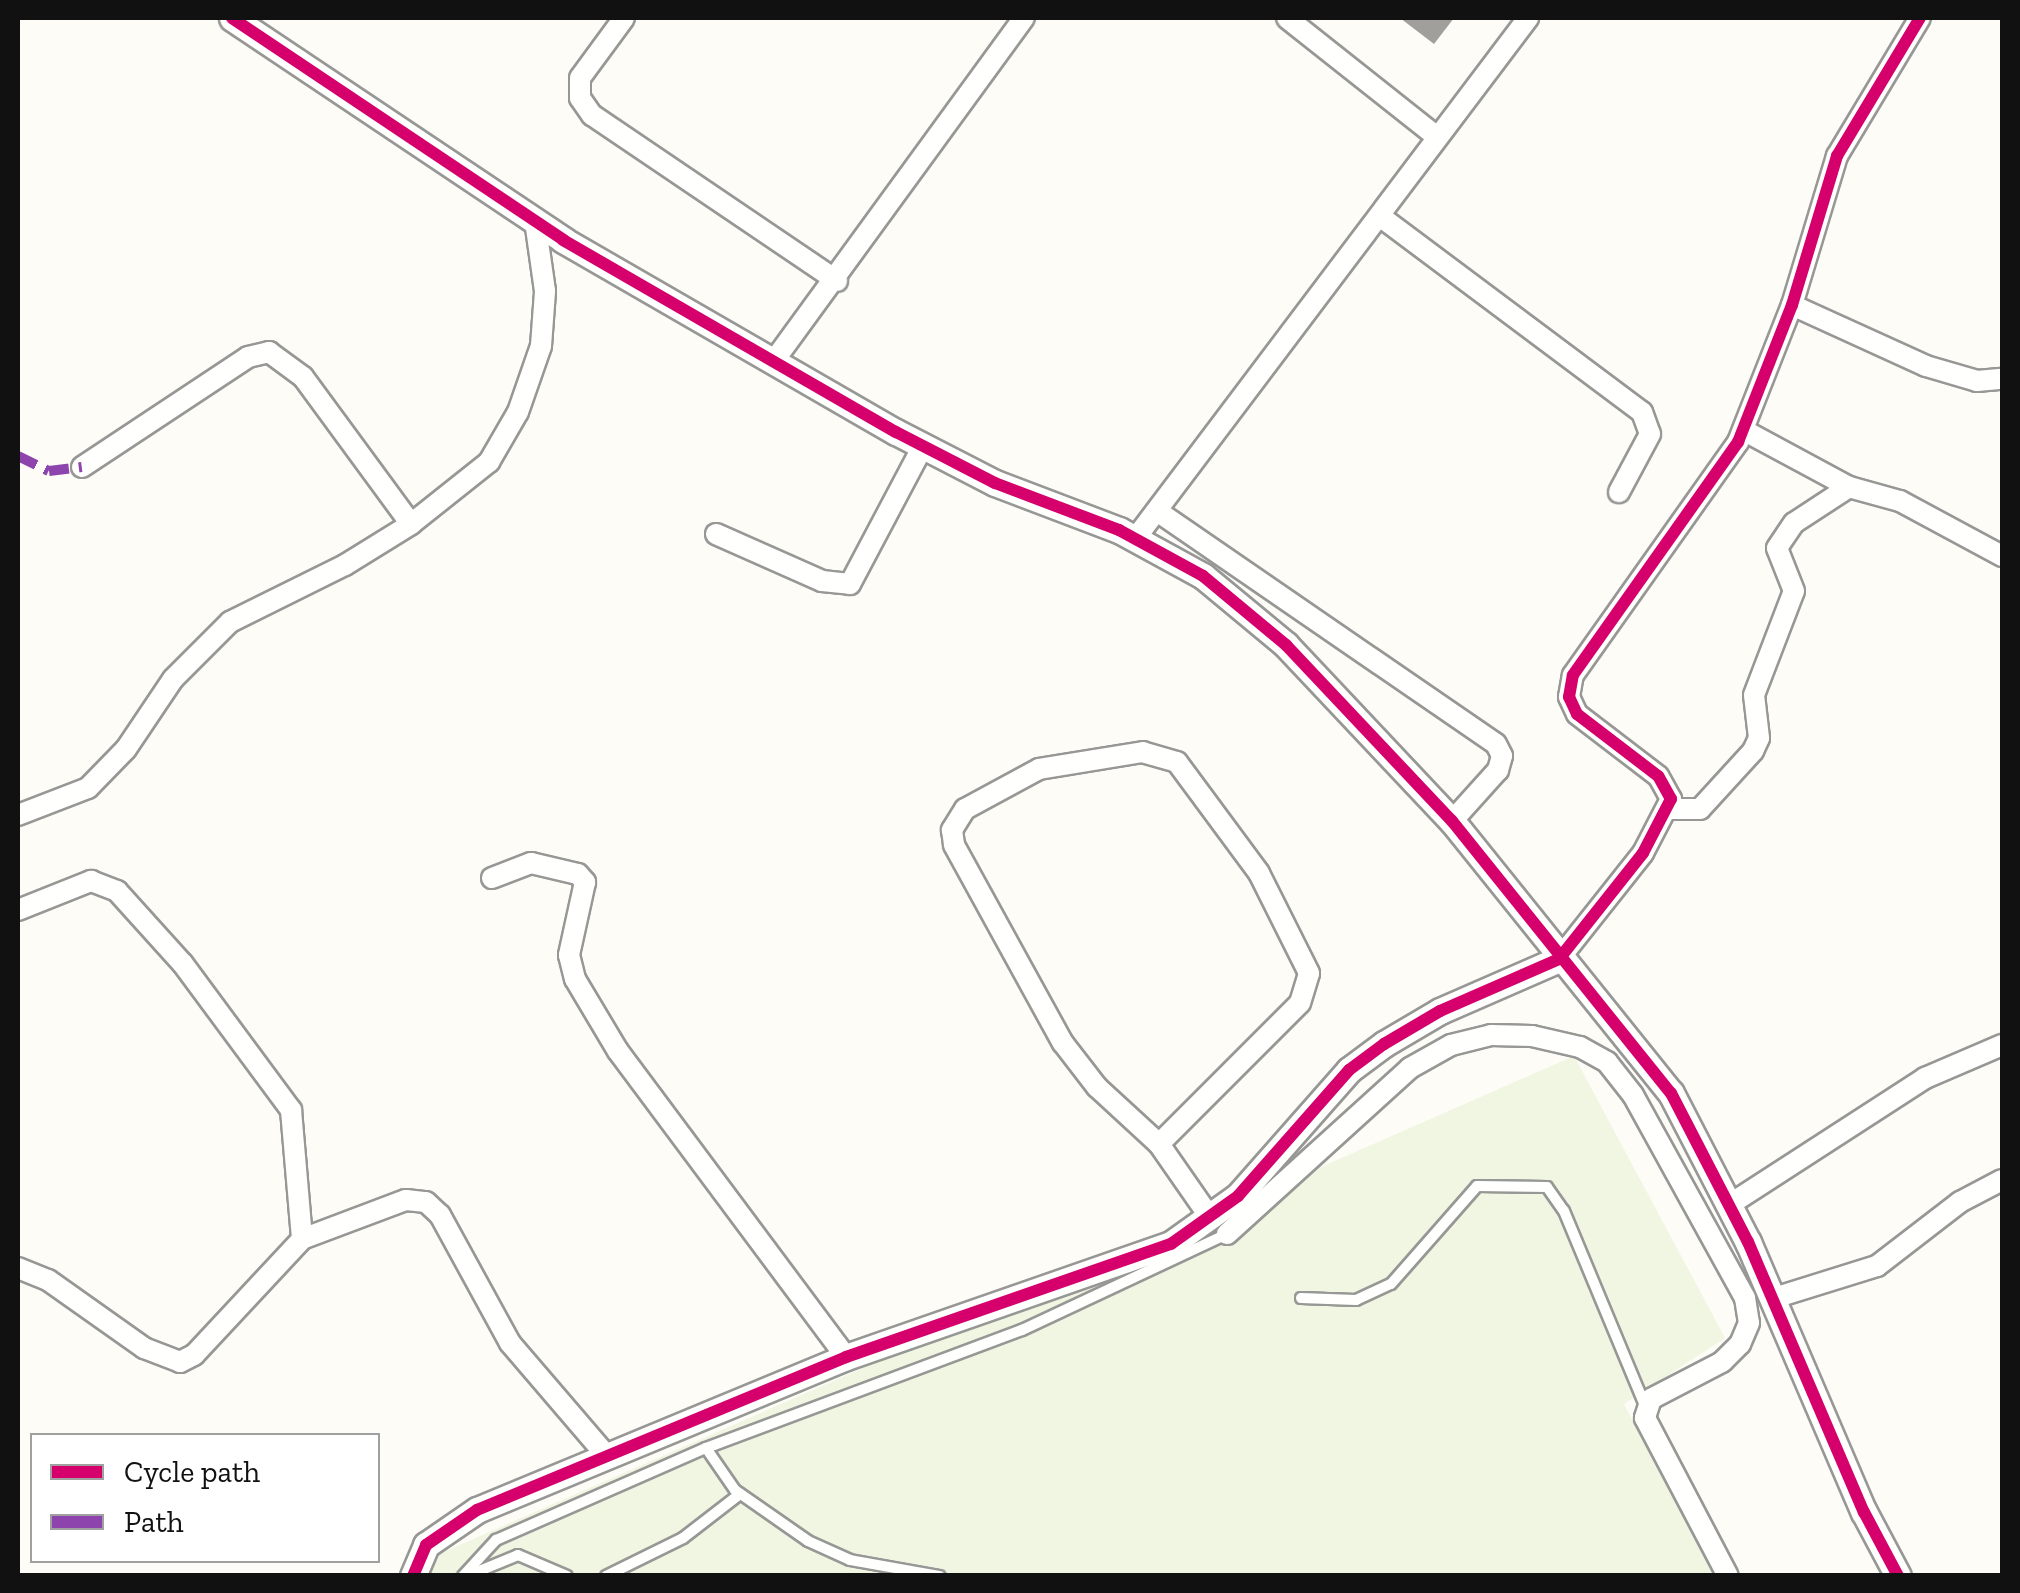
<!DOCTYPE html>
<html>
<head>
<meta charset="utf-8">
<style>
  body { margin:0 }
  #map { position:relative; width:2020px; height:1593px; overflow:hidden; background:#fdfcf7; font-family:"Zilla Slab",serif }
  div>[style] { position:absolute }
  .pitch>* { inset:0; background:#f0f6e1 }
  .building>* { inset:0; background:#a19f9c }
  .roads { filter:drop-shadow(2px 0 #979795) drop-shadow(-2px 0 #979795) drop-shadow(0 2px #979795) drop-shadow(0 -2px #979795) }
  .service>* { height:10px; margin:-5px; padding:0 5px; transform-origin:5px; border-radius:5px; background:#fffffe }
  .minor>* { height:20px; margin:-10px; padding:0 10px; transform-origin:10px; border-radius:10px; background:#fffffe }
  .tertiary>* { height:25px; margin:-12.5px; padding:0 12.5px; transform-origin:12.5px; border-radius:12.5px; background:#fffffe }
  .quiet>* { height:10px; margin-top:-5px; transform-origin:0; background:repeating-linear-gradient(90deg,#8e44ad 0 20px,transparent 0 30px) }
  .cycleway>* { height:12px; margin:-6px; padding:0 6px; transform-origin:6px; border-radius:6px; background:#d6006c }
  span { translate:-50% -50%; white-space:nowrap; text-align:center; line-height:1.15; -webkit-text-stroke:10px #fff; paint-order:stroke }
  .frame { position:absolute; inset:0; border:20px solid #111; pointer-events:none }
  .legend { position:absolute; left:30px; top:1433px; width:350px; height:130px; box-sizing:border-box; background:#fff; border:2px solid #a0a0a0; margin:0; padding:12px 18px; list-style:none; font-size:30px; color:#111 }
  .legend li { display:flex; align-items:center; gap:20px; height:50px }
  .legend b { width:50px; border:2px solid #a0a0a0 }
</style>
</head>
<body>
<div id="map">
  <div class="pitch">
    <i style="clip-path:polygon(1574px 1056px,1725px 1338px,1624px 1404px,1713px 1575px,430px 1576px,430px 1558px)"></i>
  </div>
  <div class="building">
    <i style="clip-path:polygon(1400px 18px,1454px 18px,1434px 44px)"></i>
  </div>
  <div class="roads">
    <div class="service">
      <i style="left:1301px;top:1298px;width:55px;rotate:2.1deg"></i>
      <i style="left:1356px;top:1300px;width:38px;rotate:-25deg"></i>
      <i style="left:1391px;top:1284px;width:130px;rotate:-48.7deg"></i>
      <i style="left:1477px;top:1186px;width:70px;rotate:0.8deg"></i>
      <i style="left:1547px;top:1187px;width:29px;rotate:55deg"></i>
      <i style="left:1564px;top:1211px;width:211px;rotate:67.4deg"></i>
      <i style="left:706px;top:1448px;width:51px;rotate:55.4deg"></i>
      <i style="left:735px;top:1490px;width:89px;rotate:34.9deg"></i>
      <i style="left:808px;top:1541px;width:46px;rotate:24.3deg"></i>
      <i style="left:850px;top:1560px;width:91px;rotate:10.1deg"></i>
      <i style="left:463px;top:1576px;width:49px;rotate:-47.5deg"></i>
      <i style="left:496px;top:1540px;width:229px;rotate:-23.7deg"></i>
      <i style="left:706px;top:1448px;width:337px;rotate:-20.5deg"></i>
      <i style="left:1022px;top:1330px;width:226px;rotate:-25.1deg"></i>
      <i style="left:467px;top:1576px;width:55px;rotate:-22.4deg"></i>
      <i style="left:518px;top:1555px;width:53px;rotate:23.2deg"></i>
      <i style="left:606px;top:1576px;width:86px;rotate:-26.3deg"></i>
      <i style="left:683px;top:1538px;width:72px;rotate:-37.7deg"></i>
    </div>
    <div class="minor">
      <i style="left:624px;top:18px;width:74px;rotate:126.3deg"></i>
      <i style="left:580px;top:78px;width:20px;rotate:90deg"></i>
      <i style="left:580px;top:98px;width:21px;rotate:55deg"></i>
      <i style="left:592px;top:115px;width:296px;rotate:34.1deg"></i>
      <i style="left:1287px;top:18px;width:190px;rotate:38.4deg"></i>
      <i style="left:1381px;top:217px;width:326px;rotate:36.8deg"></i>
      <i style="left:1642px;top:412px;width:23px;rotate:70deg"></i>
      <i style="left:1650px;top:434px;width:66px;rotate:118.1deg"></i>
      <i style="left:1792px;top:305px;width:147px;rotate:24.5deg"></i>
      <i style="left:1926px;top:366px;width:53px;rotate:16.4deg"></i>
      <i style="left:1977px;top:381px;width:25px;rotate:-5deg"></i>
      <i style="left:773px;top:362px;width:426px;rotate:-53.9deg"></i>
      <i style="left:82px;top:467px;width:199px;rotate:-33.5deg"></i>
      <i style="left:248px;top:357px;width:22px;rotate:-13deg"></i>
      <i style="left:269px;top:352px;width:42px;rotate:36.3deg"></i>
      <i style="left:303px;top:377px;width:182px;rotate:53.7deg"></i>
      <i style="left:1849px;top:487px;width:53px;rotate:15.4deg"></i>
      <i style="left:1900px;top:501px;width:116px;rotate:28.3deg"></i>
      <i style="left:1157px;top:511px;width:411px;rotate:34.5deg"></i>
      <i style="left:1496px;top:744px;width:13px;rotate:63deg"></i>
      <i style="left:1502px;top:756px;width:15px;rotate:106deg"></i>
      <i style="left:1498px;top:770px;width:69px;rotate:132deg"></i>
      <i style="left:716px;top:534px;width:116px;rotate:23.9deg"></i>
      <i style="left:822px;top:581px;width:28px;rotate:6deg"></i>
      <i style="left:850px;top:584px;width:156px;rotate:-62.1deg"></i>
      <i style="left:1135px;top:539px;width:653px;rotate:-52.97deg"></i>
      <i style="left:1668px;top:809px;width:32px"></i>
      <i style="left:1700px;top:809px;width:79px;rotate:-47.6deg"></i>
      <i style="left:1753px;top:751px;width:14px;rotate:-65deg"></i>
      <i style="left:1759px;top:738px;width:43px;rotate:-96.6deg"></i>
      <i style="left:1754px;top:695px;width:111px;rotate:-69deg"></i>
      <i style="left:1794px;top:591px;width:46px;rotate:-111.6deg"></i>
      <i style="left:1777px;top:548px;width:30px;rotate:-56deg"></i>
      <i style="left:1794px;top:523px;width:66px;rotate:-33.2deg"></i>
      <i style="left:1849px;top:487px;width:120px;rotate:-151.7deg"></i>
      <i style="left:18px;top:815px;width:75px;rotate:-21.1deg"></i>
      <i style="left:88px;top:788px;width:54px;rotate:-45.7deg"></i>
      <i style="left:126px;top:749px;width:84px;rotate:-56.1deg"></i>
      <i style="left:173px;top:679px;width:81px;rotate:-45deg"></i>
      <i style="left:230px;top:622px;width:128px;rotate:-26.4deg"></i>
      <i style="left:345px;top:565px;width:78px;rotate:-31.8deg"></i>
      <i style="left:411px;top:524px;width:100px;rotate:-38.5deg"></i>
      <i style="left:489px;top:462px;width:58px;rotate:-59.9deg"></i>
      <i style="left:518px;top:412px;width:70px;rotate:-70.8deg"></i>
      <i style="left:541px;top:346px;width:55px;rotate:-85.8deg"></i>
      <i style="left:545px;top:291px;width:71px;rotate:-98.1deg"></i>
      <i style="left:492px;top:878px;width:42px;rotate:-21deg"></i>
      <i style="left:531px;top:863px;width:48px;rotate:13.2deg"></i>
      <i style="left:578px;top:874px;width:11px;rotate:49deg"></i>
      <i style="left:585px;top:882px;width:75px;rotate:102.4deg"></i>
      <i style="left:569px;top:955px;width:25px;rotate:76deg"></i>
      <i style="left:575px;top:979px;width:84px;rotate:59.2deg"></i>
      <i style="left:618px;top:1051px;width:382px;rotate:53.3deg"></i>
      <i style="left:18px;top:910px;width:79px;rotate:-21.7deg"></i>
      <i style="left:91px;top:881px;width:28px;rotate:21deg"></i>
      <i style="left:117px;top:891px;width:98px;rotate:47.9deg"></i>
      <i style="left:183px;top:964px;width:182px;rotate:53.5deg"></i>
      <i style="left:291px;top:1110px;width:129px;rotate:85.1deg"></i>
      <i style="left:1559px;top:959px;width:135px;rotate:-51.6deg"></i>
      <i style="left:1643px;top:853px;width:61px;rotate:-62.6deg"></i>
      <i style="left:1671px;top:799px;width:26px;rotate:-119deg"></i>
      <i style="left:1658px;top:776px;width:102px;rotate:-142.6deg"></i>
      <i style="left:1577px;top:714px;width:19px;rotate:-115deg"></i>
      <i style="left:1569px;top:697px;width:22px;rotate:-80deg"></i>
      <i style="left:1573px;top:675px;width:286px;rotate:-54.7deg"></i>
      <i style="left:1738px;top:442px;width:147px;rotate:-68.5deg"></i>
      <i style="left:1792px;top:305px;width:156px;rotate:-73.2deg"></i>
      <i style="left:1837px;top:156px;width:161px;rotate:-59deg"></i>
      <i style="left:1159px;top:1144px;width:199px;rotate:-45deg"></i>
      <i style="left:1300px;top:1003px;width:31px;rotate:-73deg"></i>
      <i style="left:1309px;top:973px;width:112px;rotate:-116.6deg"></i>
      <i style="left:1259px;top:873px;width:138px;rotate:-126.5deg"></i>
      <i style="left:1177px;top:762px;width:35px;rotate:-164deg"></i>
      <i style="left:1143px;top:752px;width:105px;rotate:170.7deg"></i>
      <i style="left:1039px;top:769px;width:84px;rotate:151.6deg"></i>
      <i style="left:965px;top:809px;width:25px;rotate:122deg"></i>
      <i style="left:952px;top:830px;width:15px;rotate:82deg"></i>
      <i style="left:954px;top:845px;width:226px;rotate:61.2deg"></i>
      <i style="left:1063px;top:1043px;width:56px;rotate:52.3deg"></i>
      <i style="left:1097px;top:1087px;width:84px;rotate:42.6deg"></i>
      <i style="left:1159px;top:1144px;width:88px;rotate:55.2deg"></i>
      <i style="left:1729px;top:1205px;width:234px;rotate:-32.9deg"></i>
      <i style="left:1925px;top:1078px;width:84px;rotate:-23.2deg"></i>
      <i style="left:1227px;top:1234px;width:247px;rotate:-42.2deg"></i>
      <i style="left:1410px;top:1068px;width:47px;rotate:-29.3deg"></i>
      <i style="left:1451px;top:1045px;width:41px;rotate:-14deg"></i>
      <i style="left:1491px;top:1035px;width:41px;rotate:1.4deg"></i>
      <i style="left:1532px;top:1036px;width:49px;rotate:12.9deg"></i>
      <i style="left:1580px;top:1047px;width:31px;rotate:29deg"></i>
      <i style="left:1607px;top:1062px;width:42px;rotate:51.8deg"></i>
      <i style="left:1633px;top:1095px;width:232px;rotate:61.1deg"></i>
      <i style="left:1745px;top:1298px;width:25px;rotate:81deg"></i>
      <i style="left:1749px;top:1323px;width:23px;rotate:113deg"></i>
      <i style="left:1740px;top:1344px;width:25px;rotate:135deg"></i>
      <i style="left:1722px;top:1362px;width:80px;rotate:152.5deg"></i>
      <i style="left:1651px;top:1399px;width:20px;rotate:108deg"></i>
      <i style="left:1645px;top:1418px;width:178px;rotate:62.3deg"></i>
      <i style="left:18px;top:1268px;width:32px;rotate:22deg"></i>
      <i style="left:48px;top:1280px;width:118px;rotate:35.3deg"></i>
      <i style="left:144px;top:1348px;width:39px;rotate:21deg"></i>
      <i style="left:180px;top:1362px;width:16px;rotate:-27deg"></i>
      <i style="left:194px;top:1355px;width:158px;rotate:-47deg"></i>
      <i style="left:302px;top:1239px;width:111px;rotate:-20.6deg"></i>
      <i style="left:406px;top:1200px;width:20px;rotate:6deg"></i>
      <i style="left:426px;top:1202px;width:19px;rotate:43deg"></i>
      <i style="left:440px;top:1215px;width:146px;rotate:61.3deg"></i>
      <i style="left:510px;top:1343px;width:149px;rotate:49.4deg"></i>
      <i style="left:1774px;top:1298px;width:108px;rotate:-17.3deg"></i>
      <i style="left:1877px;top:1266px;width:105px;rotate:-37.6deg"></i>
      <i style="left:1960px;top:1202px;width:47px;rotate:-27.6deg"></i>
    </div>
    <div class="tertiary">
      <i style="left:232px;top:18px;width:399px;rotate:33.8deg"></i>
      <i style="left:563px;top:240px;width:384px;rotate:30deg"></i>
      <i style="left:896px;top:432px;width:111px;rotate:27.3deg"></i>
      <i style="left:995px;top:483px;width:133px;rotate:20.8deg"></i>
      <i style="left:1119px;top:530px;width:96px;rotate:28.7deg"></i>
      <i style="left:1203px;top:576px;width:108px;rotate:39.7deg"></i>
      <i style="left:1286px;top:645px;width:242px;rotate:46.7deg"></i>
      <i style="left:1452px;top:821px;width:349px;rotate:51.2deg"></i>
      <i style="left:1671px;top:1093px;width:168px;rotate:62.7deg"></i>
      <i style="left:1748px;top:1242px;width:294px;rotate:66.8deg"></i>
      <i style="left:1864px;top:1512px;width:72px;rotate:62deg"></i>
      <i style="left:413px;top:1576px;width:34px;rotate:-67deg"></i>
      <i style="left:426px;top:1545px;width:62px;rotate:-34.5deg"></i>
      <i style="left:477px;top:1510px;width:399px;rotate:-22.5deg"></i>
      <i style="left:846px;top:1357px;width:344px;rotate:-19.2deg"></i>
      <i style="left:1171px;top:1244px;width:82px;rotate:-35.6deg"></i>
      <i style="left:1238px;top:1196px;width:168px;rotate:-48.6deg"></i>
      <i style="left:1349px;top:1070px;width:44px;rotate:-36.6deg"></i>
      <i style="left:1384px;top:1044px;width:65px;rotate:-30.5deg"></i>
      <i style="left:1440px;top:1011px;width:130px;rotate:-23.6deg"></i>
    </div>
  </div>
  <div class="quiet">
    <i style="left:18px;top:456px;width:34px;rotate:26deg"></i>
    <i style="left:49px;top:471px;width:33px;rotate:-7deg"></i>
  </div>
  <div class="cycleway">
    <i style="left:232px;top:18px;width:399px;rotate:33.8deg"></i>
    <i style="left:563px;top:240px;width:384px;rotate:30deg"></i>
    <i style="left:896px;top:432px;width:111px;rotate:27.3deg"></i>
    <i style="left:995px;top:483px;width:133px;rotate:20.8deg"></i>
    <i style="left:1119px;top:530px;width:96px;rotate:28.7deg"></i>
    <i style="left:1203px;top:576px;width:108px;rotate:39.7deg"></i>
    <i style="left:1286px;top:645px;width:242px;rotate:46.7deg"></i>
    <i style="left:1452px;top:821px;width:349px;rotate:51.2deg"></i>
    <i style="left:1671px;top:1093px;width:168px;rotate:62.7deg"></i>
    <i style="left:1748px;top:1242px;width:294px;rotate:66.8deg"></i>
    <i style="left:1864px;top:1512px;width:72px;rotate:62deg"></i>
    <i style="left:413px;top:1576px;width:34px;rotate:-67deg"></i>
    <i style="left:426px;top:1545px;width:62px;rotate:-34.5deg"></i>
    <i style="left:477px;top:1510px;width:399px;rotate:-22.5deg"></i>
    <i style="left:846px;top:1357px;width:344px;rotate:-19.2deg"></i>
    <i style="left:1171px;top:1244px;width:82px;rotate:-35.6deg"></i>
    <i style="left:1238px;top:1196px;width:168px;rotate:-48.6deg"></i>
    <i style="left:1349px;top:1070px;width:44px;rotate:-36.6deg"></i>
    <i style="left:1384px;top:1044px;width:65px;rotate:-30.5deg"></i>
    <i style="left:1440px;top:1011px;width:130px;rotate:-23.6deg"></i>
    <i style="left:1559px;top:959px;width:135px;rotate:-51.6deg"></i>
    <i style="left:1643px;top:853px;width:61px;rotate:-62.6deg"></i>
    <i style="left:1671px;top:799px;width:26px;rotate:-119deg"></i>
    <i style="left:1658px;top:776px;width:102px;rotate:-142.6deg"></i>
    <i style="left:1577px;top:714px;width:19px;rotate:-115deg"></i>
    <i style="left:1569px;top:697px;width:22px;rotate:-80deg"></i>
    <i style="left:1573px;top:675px;width:286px;rotate:-54.7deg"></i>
    <i style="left:1738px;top:442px;width:147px;rotate:-68.5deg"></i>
    <i style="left:1792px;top:305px;width:156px;rotate:-73.2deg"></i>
    <i style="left:1837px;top:156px;width:161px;rotate:-59deg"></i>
  </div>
  <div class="frame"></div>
  <ul class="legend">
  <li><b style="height:12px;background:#d6006c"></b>Cycle path</li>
  <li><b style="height:12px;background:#8e44ad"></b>Path</li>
  </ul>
</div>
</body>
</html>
